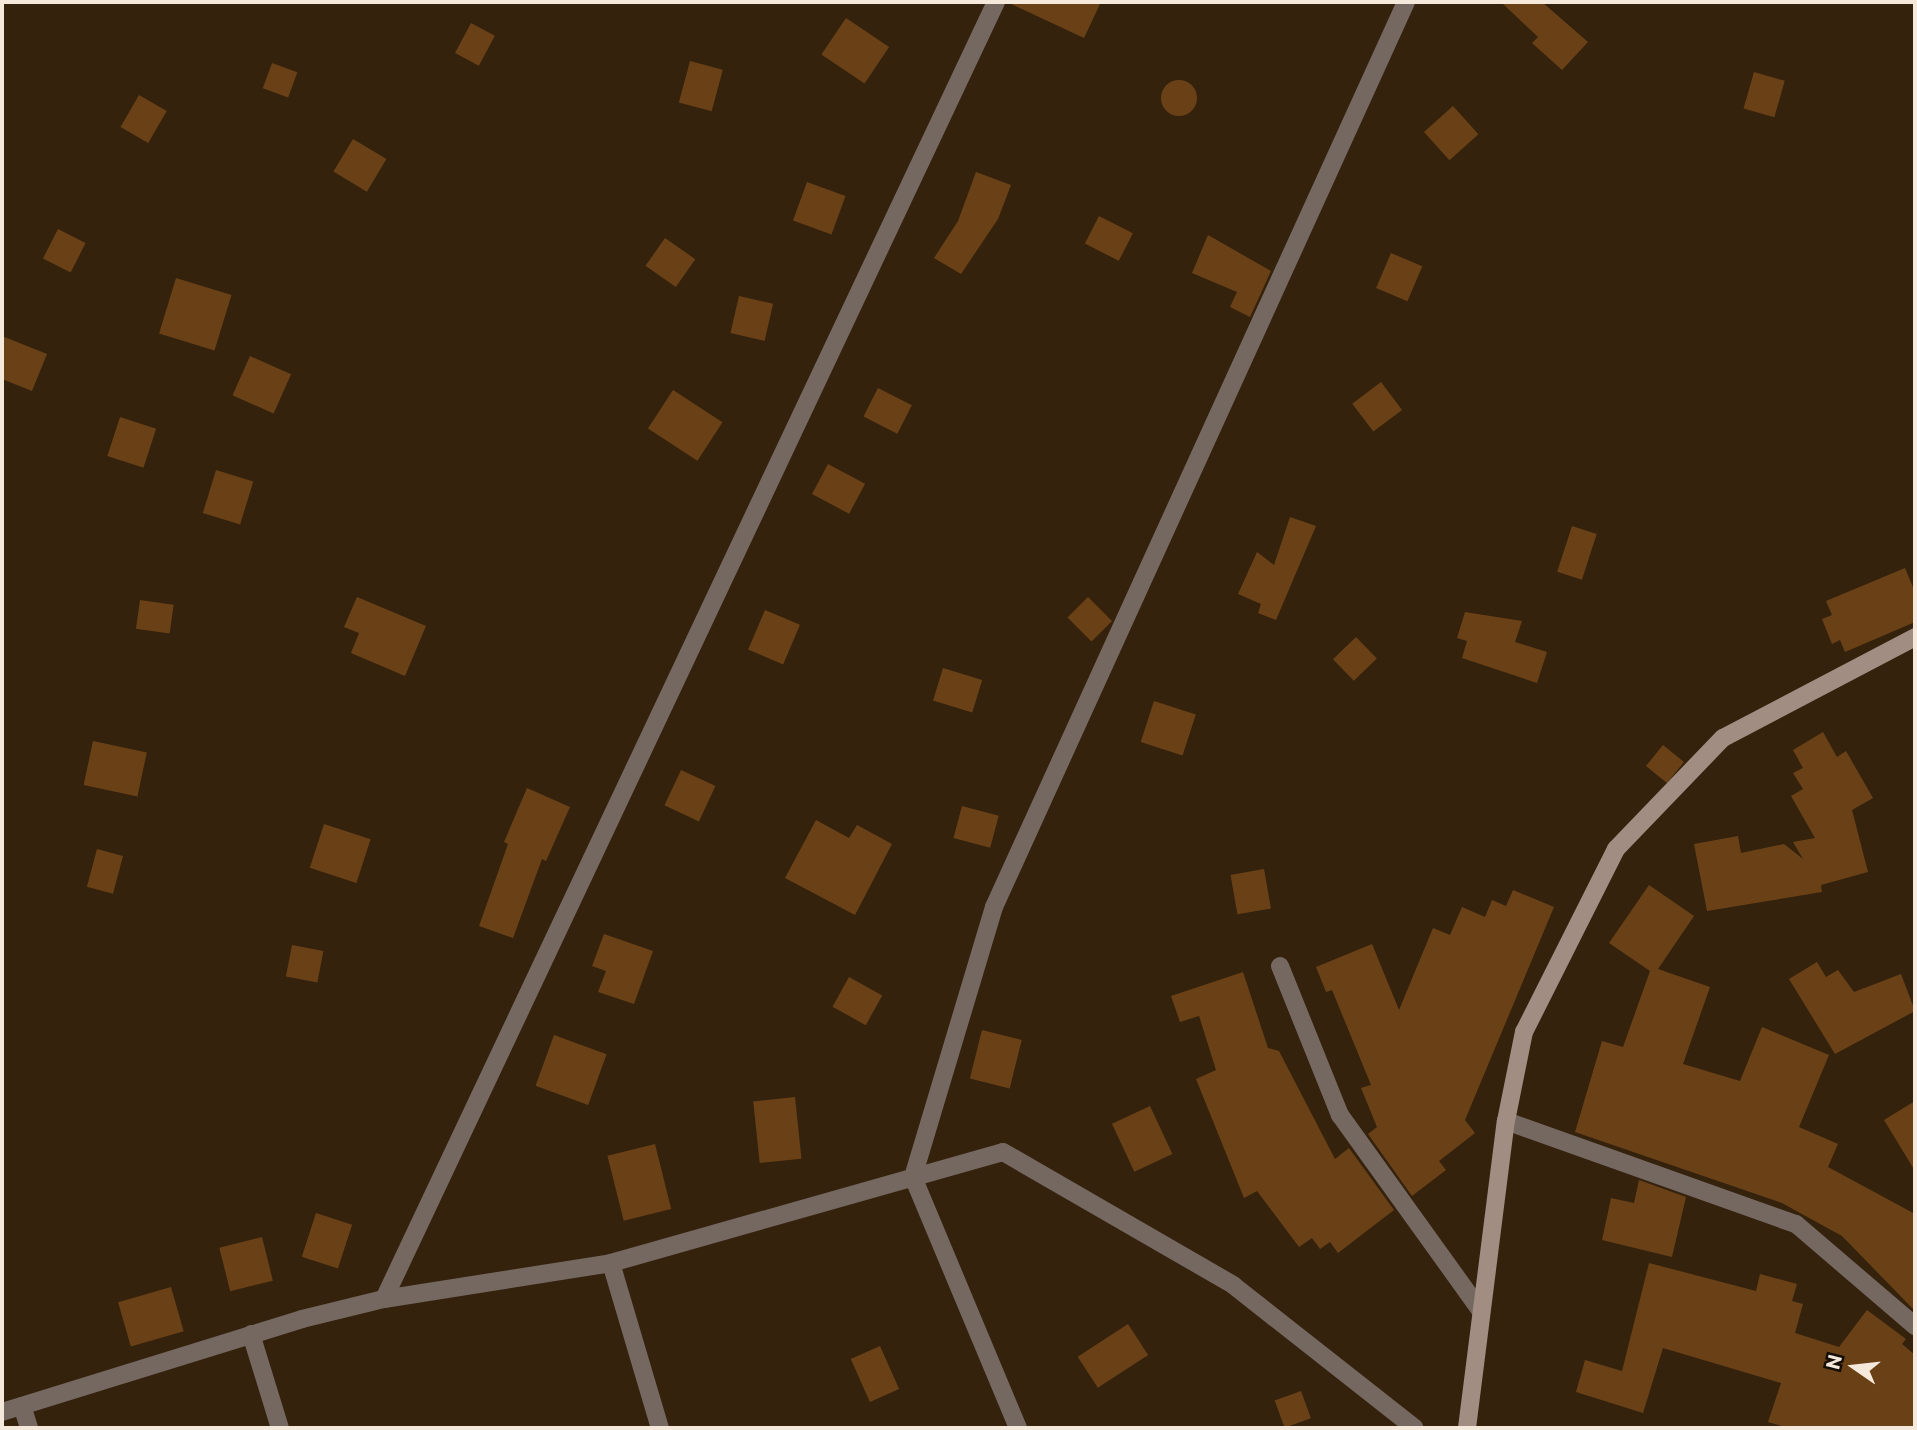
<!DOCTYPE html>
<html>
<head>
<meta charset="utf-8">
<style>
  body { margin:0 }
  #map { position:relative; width:1917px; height:1430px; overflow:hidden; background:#34220d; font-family:Commissioner,sans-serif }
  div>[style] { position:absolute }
  .building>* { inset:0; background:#6a4117; transform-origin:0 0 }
  .round { border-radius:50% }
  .street>* { height:18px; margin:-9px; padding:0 9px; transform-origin:9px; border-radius:9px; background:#756861 }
  .secondary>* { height:18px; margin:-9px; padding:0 9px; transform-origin:9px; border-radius:9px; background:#a18d82 }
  span { translate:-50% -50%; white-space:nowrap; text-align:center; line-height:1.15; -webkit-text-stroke:6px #150e06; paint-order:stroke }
  .frame { position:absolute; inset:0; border:4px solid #f5e9dc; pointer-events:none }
  .north { position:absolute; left:1819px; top:1332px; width:70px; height:70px; -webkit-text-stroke:5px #150e06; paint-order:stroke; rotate:284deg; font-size:19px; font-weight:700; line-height:28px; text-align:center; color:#f5e9dc }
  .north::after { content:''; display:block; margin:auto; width:24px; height:32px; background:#f5e9dc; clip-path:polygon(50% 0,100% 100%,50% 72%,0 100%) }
</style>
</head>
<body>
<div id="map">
  <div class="building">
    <i style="clip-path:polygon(1007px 2px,1101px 2px,1084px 38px)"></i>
    <i style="clip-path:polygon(1501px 2px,1542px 2px,1588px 42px,1562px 70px,1532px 43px,1538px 37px)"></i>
    <i style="left:846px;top:18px;width:52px;height:44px;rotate:34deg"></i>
    <i style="left:471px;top:23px;width:27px;height:34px;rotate:28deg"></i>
    <i style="left:690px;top:61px;width:34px;height:43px;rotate:15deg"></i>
    <i style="left:272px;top:63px;width:27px;height:27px;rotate:20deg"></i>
    <i style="left:1754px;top:72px;width:32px;height:38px;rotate:16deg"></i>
    <i class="round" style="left:1161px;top:80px;width:36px;height:36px"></i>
    <i style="left:139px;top:95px;width:32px;height:37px;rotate:30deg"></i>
    <i style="left:1453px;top:106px;width:38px;height:39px;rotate:48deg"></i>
    <i style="left:353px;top:139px;width:39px;height:38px;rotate:31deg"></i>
    <i style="clip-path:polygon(976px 172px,1011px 185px,998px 219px,961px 274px,934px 258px,958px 221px)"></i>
    <i style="left:807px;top:182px;width:41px;height:41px;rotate:20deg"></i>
    <i style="left:1099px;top:216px;width:38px;height:31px;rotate:27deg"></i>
    <i style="left:58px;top:229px;width:31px;height:33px;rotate:27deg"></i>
    <i style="clip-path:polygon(1208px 235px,1271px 271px,1250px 317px,1230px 307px,1237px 292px,1192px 273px)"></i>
    <i style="left:665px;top:238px;width:37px;height:34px;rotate:35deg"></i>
    <i style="left:1391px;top:253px;width:34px;height:38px;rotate:23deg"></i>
    <i style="left:176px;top:278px;width:58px;height:58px;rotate:17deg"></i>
    <i style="left:739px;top:296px;width:35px;height:38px;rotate:13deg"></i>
    <i style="clip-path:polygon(2px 336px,47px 354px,32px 391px,2px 379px)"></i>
    <i style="left:250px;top:356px;width:45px;height:43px;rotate:24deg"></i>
    <i style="left:1381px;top:382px;width:35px;height:36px;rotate:53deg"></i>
    <i style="left:878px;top:388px;width:38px;height:32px;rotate:27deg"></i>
    <i style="left:673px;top:390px;width:59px;height:46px;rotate:33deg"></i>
    <i style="left:120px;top:417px;width:38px;height:41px;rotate:18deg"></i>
    <i style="left:828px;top:464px;width:42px;height:34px;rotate:28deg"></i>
    <i style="left:216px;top:470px;width:39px;height:45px;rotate:17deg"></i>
    <i style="clip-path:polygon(1290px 517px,1316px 526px,1276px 620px,1258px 613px,1261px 604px,1238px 594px,1257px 552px,1274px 565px)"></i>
    <i style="left:1572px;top:526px;width:26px;height:48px;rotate:18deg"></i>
    <i style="clip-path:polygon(1905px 568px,1915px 592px,1915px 622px,1845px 652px,1840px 640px,1832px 644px,1822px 619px,1832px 615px,1826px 601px)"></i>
    <i style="clip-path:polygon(357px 597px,426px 626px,405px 676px,351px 653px,359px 633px,344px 627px)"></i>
    <i style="left:1088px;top:597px;width:34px;height:29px;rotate:45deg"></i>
    <i style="left:140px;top:600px;width:34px;height:29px;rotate:8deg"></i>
    <i style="left:765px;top:610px;width:38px;height:43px;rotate:23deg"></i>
    <i style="clip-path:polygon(1465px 612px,1522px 621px,1515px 642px,1547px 652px,1537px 683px,1462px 658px,1467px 641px,1457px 638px)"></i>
    <i style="left:1356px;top:637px;width:30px;height:32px;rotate:46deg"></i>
    <i style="left:943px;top:668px;width:41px;height:34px;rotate:17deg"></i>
    <i style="left:1154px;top:701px;width:44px;height:43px;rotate:18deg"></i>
    <i style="clip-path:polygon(1823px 732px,1837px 757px,1846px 751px,1873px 798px,1852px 810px,1868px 872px,1821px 885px,1822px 892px,1707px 911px,1694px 844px,1738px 836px,1741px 853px,1784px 844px,1803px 859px,1793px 842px,1815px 838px,1791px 796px,1803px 789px,1793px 773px,1803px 768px,1793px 750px)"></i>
    <i style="left:93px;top:741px;width:55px;height:45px;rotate:12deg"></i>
    <i style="left:1663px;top:745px;width:27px;height:27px;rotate:39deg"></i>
    <i style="left:681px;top:770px;width:38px;height:39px;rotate:25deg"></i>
    <i style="clip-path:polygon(527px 788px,570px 807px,546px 861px,542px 859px,513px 938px,479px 926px,508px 844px,504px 842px)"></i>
    <i style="left:962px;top:806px;width:38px;height:33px;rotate:15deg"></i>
    <i style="clip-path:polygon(816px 820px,849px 838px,857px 825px,892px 844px,855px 915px,785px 878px)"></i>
    <i style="left:324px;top:824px;width:49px;height:46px;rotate:18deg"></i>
    <i style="left:97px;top:849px;width:27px;height:39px;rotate:15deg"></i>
    <i style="left:1264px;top:869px;width:40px;height:34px;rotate:80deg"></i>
    <i style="clip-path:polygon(1649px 885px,1694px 916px,1658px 969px,1710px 987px,1683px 1064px,1740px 1081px,1762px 1027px,1829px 1055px,1799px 1127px,1838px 1144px,1828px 1167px,1915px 1214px,1915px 1311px,1842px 1236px,1782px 1203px,1575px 1132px,1602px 1041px,1623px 1047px,1650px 971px,1609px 943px)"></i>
    <i style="clip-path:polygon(1513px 890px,1554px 907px,1465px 1120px,1475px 1133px,1439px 1161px,1446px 1170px,1412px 1196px,1368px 1134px,1377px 1127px,1361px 1088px,1371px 1085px,1332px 990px,1326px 992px,1316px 967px,1372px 944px,1399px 1010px,1433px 928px,1450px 935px,1462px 907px,1485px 917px,1492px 900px,1506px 906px)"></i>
    <i style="clip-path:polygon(604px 934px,653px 951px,634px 1004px,598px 992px,606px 971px,592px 966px)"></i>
    <i style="left:292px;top:945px;width:32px;height:32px;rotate:11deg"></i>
    <i style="clip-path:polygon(1817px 962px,1826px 977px,1838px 970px,1854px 992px,1901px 974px,1915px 1011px,1835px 1054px,1789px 979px)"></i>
    <i style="clip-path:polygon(1243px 972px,1268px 1048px,1279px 1051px,1335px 1159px,1349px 1148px,1394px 1210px,1338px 1253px,1330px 1242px,1320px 1249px,1312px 1238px,1299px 1247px,1257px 1191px,1244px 1198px,1196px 1079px,1216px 1070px,1199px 1016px,1180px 1022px,1171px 996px)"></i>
    <i style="left:849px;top:977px;width:38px;height:34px;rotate:29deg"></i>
    <i style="left:982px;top:1030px;width:41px;height:50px;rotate:14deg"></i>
    <i style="left:554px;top:1035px;width:56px;height:54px;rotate:20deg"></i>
    <i style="left:795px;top:1097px;width:62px;height:42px;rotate:84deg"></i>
    <i style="clip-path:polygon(1915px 1101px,1915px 1171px,1884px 1120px)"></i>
    <i style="left:1150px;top:1106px;width:53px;height:42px;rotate:65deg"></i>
    <i style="left:655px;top:1144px;width:67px;height:49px;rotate:76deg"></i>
    <i style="clip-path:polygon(1639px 1180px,1686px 1197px,1672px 1257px,1602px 1240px,1611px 1198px,1634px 1203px)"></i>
    <i style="left:316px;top:1213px;width:38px;height:46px;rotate:18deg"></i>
    <i style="left:262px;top:1237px;width:45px;height:44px;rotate:76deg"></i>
    <i style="clip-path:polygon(1649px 1263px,1756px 1291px,1760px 1274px,1797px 1284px,1792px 1301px,1803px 1304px,1795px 1333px,1839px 1347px,1867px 1310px,1906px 1339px,1902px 1344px,1915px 1355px,1915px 1428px,1788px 1428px,1768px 1422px,1781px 1383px,1663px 1348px,1643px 1413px,1576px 1392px,1585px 1360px,1622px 1371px)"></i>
    <i style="left:171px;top:1287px;width:46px;height:55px;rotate:74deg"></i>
    <i style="left:1128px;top:1324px;width:37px;height:60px;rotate:57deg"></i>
    <i style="left:880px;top:1346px;width:47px;height:32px;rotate:66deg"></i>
    <i style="left:1301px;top:1391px;width:29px;height:28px;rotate:70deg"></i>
  </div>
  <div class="street">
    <i style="left:1280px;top:966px;width:161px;rotate:68.1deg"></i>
    <i style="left:1340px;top:1115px;width:240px;rotate:54.3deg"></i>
    <i style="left:1506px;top:1121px;width:308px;rotate:19.6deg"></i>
    <i style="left:1796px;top:1224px;width:157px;rotate:40.6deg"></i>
    <i style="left:611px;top:1263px;width:172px;rotate:73.5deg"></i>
    <i style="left:384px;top:1299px;width:1434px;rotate:-64.74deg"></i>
    <i style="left:251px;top:1334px;width:98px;rotate:72.9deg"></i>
    <i style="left:22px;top:1406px;width:23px;rotate:72deg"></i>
    <i style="left:2px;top:1412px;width:314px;rotate:-17.2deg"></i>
    <i style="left:302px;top:1319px;width:84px;rotate:-13.7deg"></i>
    <i style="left:384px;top:1299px;width:230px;rotate:-9deg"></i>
    <i style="left:611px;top:1263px;width:407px;rotate:-15.8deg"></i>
    <i style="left:1003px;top:1152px;width:266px;rotate:30deg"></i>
    <i style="left:1233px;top:1285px;width:231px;rotate:38.2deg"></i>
    <i style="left:1018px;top:1428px;width:272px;rotate:-112.7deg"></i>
    <i style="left:913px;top:1177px;width:282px;rotate:-73.3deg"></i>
    <i style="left:994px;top:907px;width:994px;rotate:-65.52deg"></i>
  </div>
  <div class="secondary">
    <i style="left:1467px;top:1428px;width:309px;rotate:-82.8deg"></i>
    <i style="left:1506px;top:1121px;width:91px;rotate:-78.6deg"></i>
    <i style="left:1524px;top:1032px;width:205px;rotate:-63.3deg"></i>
    <i style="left:1616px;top:849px;width:154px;rotate:-46.1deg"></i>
    <i style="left:1723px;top:738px;width:217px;rotate:-27.7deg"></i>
  </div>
  <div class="frame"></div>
  <div class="north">N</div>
</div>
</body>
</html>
